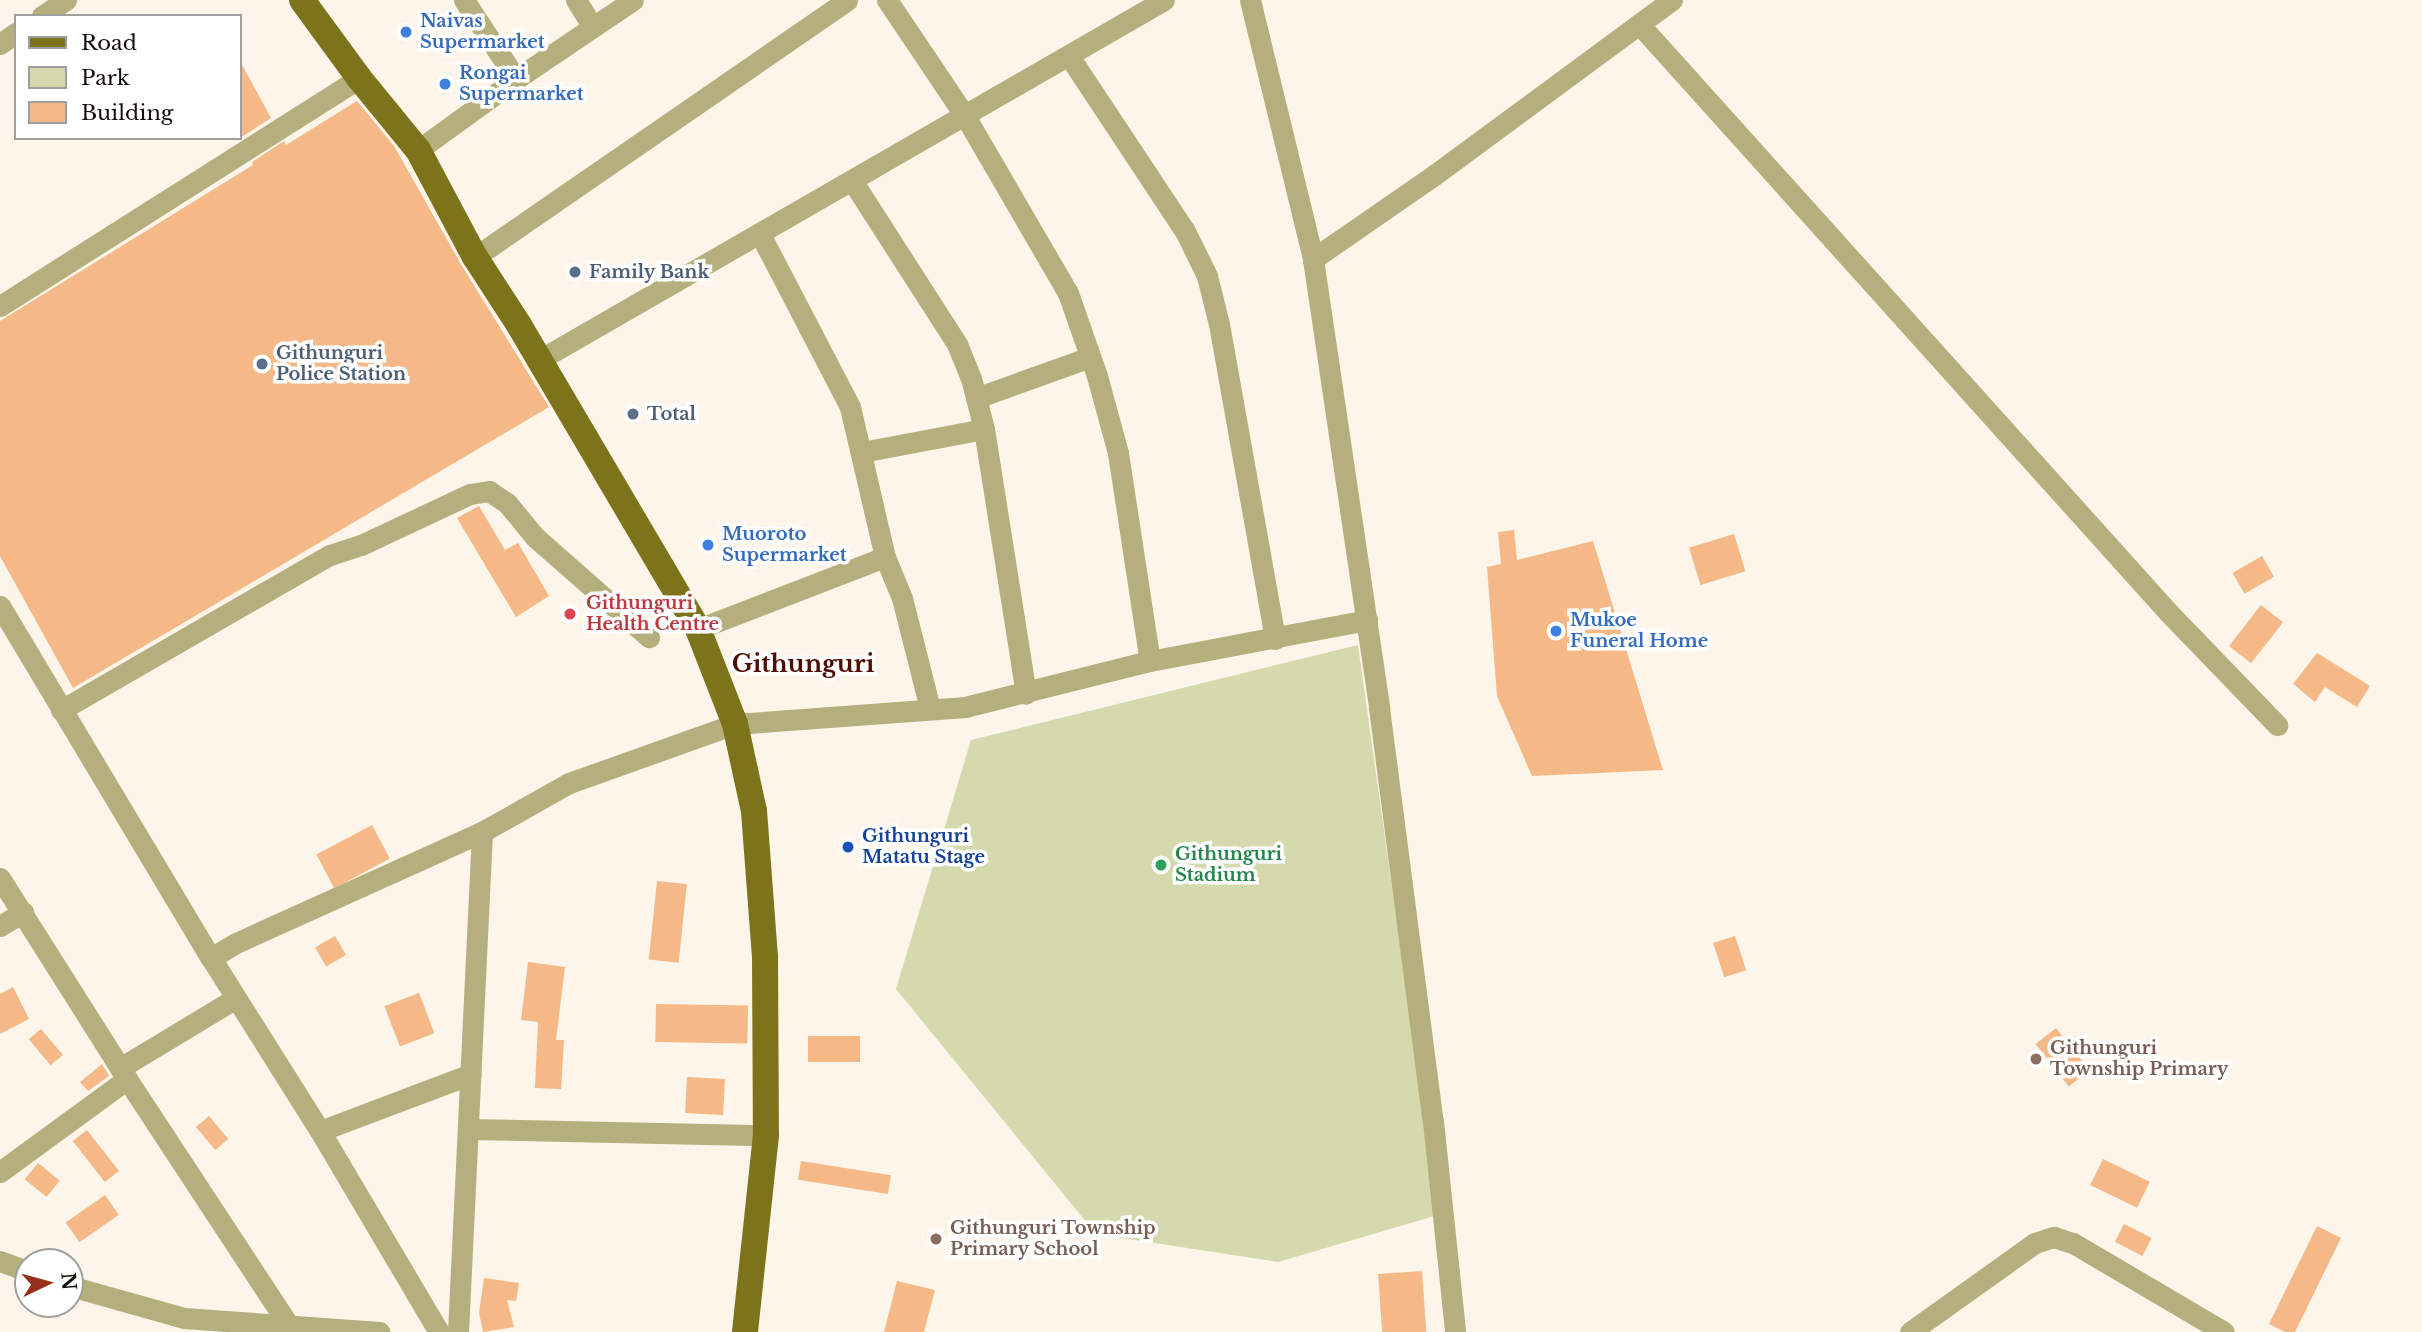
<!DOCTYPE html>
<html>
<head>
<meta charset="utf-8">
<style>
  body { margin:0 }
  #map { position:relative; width:2422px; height:1332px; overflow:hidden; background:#fdf4ea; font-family:"Libre Baskerville",serif }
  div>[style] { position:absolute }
  .green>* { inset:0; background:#d4daad }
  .building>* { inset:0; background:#f4b986; transform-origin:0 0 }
  .minor>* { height:21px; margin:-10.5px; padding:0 10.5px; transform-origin:10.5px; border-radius:10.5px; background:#b4af7c }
  .major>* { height:26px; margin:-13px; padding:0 13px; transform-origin:13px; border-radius:13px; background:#7c731a }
  .dots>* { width:19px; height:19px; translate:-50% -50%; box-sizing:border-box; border:4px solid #fff; border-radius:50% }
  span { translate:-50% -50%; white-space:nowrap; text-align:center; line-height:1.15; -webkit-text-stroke:7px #fff; paint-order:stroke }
  .shop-label { font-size:18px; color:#366cbe; font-weight:700 }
  .left { translate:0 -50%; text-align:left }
  .service-label { font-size:18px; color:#4e5e75; font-weight:700 }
  .health-label { font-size:18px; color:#be3a42; font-weight:700 }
  .transit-label { font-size:18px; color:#164399; font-weight:700 }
  .leisure-label { font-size:18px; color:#27864d; font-weight:700 }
  .education-label { font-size:18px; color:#785e54; font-weight:700 }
  .district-label { font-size:24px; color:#4f0c01; font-weight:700 }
  .legend { position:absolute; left:14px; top:14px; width:228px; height:126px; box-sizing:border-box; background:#fff; border:2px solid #a19f9d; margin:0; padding:9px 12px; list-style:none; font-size:21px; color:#130e09 }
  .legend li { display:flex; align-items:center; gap:14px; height:35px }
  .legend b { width:35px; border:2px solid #a19f9d }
  .north { position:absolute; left:14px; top:1248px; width:70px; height:70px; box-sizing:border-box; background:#fff; border:2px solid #a19f9d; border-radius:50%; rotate:85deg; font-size:19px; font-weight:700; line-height:28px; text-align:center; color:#130e09 }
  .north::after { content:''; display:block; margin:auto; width:24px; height:32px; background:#982f19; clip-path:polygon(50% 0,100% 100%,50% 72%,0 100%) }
</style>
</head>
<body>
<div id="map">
  <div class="green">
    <i style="clip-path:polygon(1358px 645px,1438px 1215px,1278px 1262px,1096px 1234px,896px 989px,971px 740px)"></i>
  </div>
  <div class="building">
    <i style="clip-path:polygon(240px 61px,271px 118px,240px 138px)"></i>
    <i style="clip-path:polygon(357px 101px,394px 146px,462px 266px,549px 407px,73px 688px,0 556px,0 321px,253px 165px,252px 162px,284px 141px,286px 145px)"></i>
    <i style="clip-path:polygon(479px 506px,505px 550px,518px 543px,549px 596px,516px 617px,457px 518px)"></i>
    <i style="clip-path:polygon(1514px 530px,1517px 560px,1593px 541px,1663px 770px,1532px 776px,1497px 696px,1487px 567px,1501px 564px,1498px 532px)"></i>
    <i style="left:1734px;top:534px;width:39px;height:47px;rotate:73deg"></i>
    <i style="left:2262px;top:556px;width:24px;height:34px;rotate:60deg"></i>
    <i style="left:2261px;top:605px;width:28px;height:52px;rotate:38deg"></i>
    <i style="clip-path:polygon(2317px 653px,2370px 686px,2357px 707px,2325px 687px,2315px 702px,2293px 684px)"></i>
    <i style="left:372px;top:825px;width:38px;height:63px;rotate:62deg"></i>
    <i style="left:657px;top:881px;width:30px;height:79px;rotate:6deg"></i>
    <i style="left:335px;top:936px;width:22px;height:23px;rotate:60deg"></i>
    <i style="left:1735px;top:936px;width:36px;height:23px;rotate:72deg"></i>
    <i style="clip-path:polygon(528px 962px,565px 967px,556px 1040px,564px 1040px,561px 1089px,535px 1088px,538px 1022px,521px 1020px)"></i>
    <i style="clip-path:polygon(13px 987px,29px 1019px,0 1034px,0 994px)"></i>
    <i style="left:419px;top:993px;width:43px;height:37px;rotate:69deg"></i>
    <i style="left:656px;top:1004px;width:92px;height:38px;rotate:1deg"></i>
    <i style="left:2056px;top:1028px;width:54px;height:26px;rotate:52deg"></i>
    <i style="left:41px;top:1029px;width:34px;height:16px;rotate:50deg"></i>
    <i style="left:860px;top:1036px;width:26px;height:52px;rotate:90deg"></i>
    <i style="clip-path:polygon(102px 1064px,109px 1076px,88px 1091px,80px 1082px)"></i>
    <i style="left:687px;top:1077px;width:38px;height:36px;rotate:3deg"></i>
    <i style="left:209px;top:1116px;width:30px;height:17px;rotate:50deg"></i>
    <i style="left:87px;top:1130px;width:52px;height:18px;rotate:52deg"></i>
    <i style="left:2103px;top:1159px;width:52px;height:29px;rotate:26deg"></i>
    <i style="left:801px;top:1161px;width:91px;height:19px;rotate:9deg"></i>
    <i style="left:38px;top:1163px;width:28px;height:21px;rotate:39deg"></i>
    <i style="left:105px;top:1195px;width:24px;height:48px;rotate:55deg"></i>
    <i style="left:2124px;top:1224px;width:31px;height:20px;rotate:27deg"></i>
    <i style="clip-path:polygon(2317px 1226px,2341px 1238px,2295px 1332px,2285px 1332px,2269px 1324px)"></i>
    <i style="left:1422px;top:1271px;width:61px;height:44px;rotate:86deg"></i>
    <i style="clip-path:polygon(484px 1278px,519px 1283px,516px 1301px,507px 1300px,514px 1327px,483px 1332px,479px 1313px)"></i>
    <i style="clip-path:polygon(897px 1281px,935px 1290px,924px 1332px,884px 1332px)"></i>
  </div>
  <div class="minor">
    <i style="left:464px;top:0;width:95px;rotate:56.6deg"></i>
    <i style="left:576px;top:0;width:31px;rotate:58deg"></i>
    <i style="left:887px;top:0;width:140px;rotate:56.1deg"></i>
    <i style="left:965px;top:116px;width:205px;rotate:59.8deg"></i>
    <i style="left:1068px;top:293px;width:88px;rotate:70.7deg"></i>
    <i style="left:1097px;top:376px;width:80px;rotate:74.7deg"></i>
    <i style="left:1118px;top:453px;width:210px;rotate:81.3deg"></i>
    <i style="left:1250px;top:0;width:267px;rotate:76.3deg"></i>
    <i style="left:1313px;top:259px;width:454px;rotate:81.6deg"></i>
    <i style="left:1379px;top:708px;width:417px;rotate:82.6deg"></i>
    <i style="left:1433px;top:1121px;width:212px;rotate:84deg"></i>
    <i style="left:42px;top:16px;width:29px;rotate:-34deg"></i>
    <i style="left:1639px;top:24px;width:792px;rotate:48.02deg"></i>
    <i style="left:2169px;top:613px;width:156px;rotate:46deg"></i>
    <i style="left:0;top:44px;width:19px;rotate:-35deg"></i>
    <i style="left:1069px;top:56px;width:210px;rotate:56.5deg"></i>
    <i style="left:1185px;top:231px;width:50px;rotate:63.9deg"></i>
    <i style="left:1207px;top:276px;width:49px;rotate:76deg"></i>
    <i style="left:1219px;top:324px;width:320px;rotate:79.9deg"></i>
    <i style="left:418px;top:150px;width:121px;rotate:-35.9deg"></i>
    <i style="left:516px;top:79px;width:141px;rotate:-34deg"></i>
    <i style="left:853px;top:182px;width:193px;rotate:57.3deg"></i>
    <i style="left:957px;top:344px;width:37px;rotate:68deg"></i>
    <i style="left:971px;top:378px;width:53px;rotate:75.7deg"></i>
    <i style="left:984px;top:429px;width:268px;rotate:81deg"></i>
    <i style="left:760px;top:234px;width:195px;rotate:62.5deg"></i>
    <i style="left:850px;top:407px;width:154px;rotate:76.9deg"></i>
    <i style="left:885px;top:557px;width:44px;rotate:67.5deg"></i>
    <i style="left:902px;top:598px;width:114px;rotate:75.8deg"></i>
    <i style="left:475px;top:257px;width:452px;rotate:-34.6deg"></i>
    <i style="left:1313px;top:259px;width:146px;rotate:-34.7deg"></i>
    <i style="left:1433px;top:176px;width:297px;rotate:-36.4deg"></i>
    <i style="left:0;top:306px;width:425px;rotate:-32.4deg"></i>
    <i style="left:539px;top:360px;width:721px;rotate:-29.94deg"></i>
    <i style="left:976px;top:398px;width:121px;rotate:-19.8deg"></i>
    <i style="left:862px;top:452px;width:124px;rotate:-10.7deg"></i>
    <i style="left:0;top:606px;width:410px;rotate:59.1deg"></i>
    <i style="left:211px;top:958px;width:29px;rotate:-31deg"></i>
    <i style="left:236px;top:943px;width:270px;rotate:-24.3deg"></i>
    <i style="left:482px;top:832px;width:100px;rotate:-29.4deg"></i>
    <i style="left:569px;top:783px;width:176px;rotate:-19.6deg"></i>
    <i style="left:735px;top:724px;width:231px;rotate:-4.2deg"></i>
    <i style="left:965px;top:707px;width:191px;rotate:-14deg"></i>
    <i style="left:1150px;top:661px;width:221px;rotate:-10.7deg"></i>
    <i style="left:698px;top:629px;width:200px;rotate:-21.1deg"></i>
    <i style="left:61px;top:710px;width:310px;rotate:-30deg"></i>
    <i style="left:330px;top:555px;width:33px;rotate:-18deg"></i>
    <i style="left:361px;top:545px;width:120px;rotate:-25.1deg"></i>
    <i style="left:470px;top:494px;width:19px;rotate:-9deg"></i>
    <i style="left:489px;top:491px;width:22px;rotate:34deg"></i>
    <i style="left:507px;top:503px;width:44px;rotate:50.5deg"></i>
    <i style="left:535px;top:537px;width:152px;rotate:41.3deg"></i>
    <i style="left:0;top:878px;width:238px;rotate:57.7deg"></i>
    <i style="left:127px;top:1079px;width:293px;rotate:56.7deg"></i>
    <i style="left:0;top:926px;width:27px;rotate:-31deg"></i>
    <i style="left:211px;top:958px;width:204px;rotate:57.8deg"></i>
    <i style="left:320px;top:1131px;width:234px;rotate:59.4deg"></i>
    <i style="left:120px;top:1068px;width:135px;rotate:-31.1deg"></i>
    <i style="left:469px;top:1129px;width:297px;rotate:1.2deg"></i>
    <i style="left:320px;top:1131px;width:161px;rotate:-20.7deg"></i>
    <i style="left:0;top:1172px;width:157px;rotate:-36.2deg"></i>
    <i style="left:0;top:1261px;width:30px;rotate:20deg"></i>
    <i style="left:70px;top:1286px;width:118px;rotate:15.7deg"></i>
    <i style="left:184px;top:1318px;width:196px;rotate:4.1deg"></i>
    <i style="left:458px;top:1332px;width:501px;rotate:-87.25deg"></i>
    <i style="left:1910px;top:1332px;width:153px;rotate:-35.5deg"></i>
    <i style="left:2035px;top:1243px;width:20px;rotate:-18deg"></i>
    <i style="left:2054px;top:1237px;width:20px;rotate:18deg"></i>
    <i style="left:2073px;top:1243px;width:175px;rotate:30.5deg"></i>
  </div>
  <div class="major">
    <i style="left:302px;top:0;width:97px;rotate:53.8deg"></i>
    <i style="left:359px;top:78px;width:93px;rotate:50.7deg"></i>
    <i style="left:418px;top:150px;width:121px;rotate:62deg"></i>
    <i style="left:475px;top:257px;width:81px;rotate:57.1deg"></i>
    <i style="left:519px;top:325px;width:353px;rotate:59.5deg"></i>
    <i style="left:698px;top:629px;width:102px;rotate:68.7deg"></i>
    <i style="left:735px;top:724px;width:89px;rotate:77.7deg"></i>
    <i style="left:754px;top:811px;width:146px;rotate:85.7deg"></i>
    <i style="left:765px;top:957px;width:178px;rotate:89.7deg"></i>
    <i style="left:766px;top:1135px;width:198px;rotate:96.1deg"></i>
  </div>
  <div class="dots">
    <i style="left:406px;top:32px;background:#3f7fe0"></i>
    <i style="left:445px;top:84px;background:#3f7fe0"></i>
    <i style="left:575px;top:272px;background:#5c6f8a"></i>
    <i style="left:262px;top:364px;background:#5c6f8a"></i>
    <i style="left:633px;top:414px;background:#5c6f8a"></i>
    <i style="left:708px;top:545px;background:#3f7fe0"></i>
    <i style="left:570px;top:614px;background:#e0444e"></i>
    <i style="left:1556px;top:631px;background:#3f7fe0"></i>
    <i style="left:848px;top:847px;background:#1a4fb4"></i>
    <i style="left:1161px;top:865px;background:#2e9e5b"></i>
    <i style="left:2036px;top:1059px;background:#8d6e63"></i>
    <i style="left:936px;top:1239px;background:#8d6e63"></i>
  </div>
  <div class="shop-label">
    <span class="left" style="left:420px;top:32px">Naivas<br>Supermarket</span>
    <span class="left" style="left:459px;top:84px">Rongai<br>Supermarket</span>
    <span class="left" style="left:722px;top:545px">Muoroto<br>Supermarket</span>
    <span class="left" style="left:1570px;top:631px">Mukoe<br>Funeral Home</span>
  </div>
  <div class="service-label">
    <span class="left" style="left:589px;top:272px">Family Bank</span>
    <span class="left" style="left:276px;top:364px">Githunguri<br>Police Station</span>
    <span class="left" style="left:647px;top:414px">Total</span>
  </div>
  <div class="health-label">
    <span class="left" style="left:586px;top:614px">Githunguri<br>Health Centre</span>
  </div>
  <div class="transit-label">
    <span class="left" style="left:862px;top:847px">Githunguri<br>Matatu Stage</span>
  </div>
  <div class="leisure-label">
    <span class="left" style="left:1175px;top:865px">Githunguri<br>Stadium</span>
  </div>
  <div class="education-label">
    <span class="left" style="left:2050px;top:1059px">Githunguri<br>Township Primary</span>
    <span class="left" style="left:950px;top:1239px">Githunguri Township<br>Primary School</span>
  </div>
  <div class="district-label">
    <span style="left:803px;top:664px">Githunguri</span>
  </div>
  <ul class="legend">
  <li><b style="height:9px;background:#7c731a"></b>Road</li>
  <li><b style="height:19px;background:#d4daad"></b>Park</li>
  <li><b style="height:19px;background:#f4b986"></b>Building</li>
  </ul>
  <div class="north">N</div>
</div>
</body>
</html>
